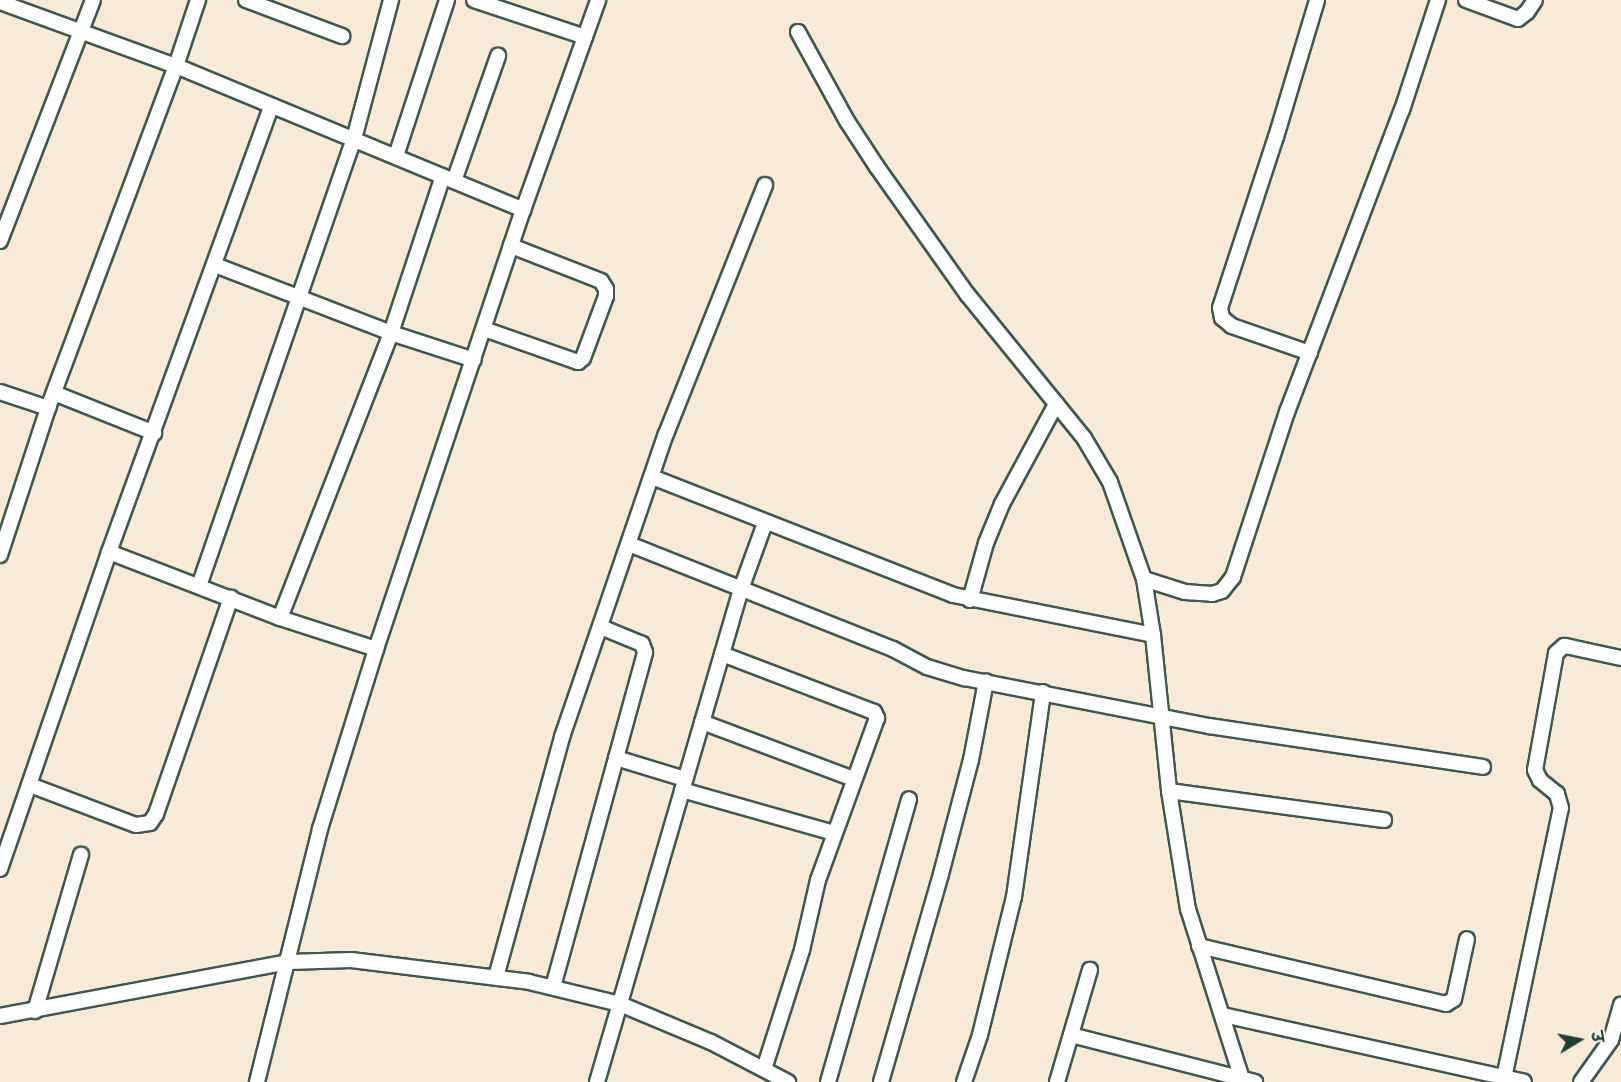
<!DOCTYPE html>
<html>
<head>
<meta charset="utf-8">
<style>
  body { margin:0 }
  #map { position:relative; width:1621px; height:1082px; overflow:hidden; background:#f7ead6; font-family:"Architects Daughter","Playpen Sans Deva",sans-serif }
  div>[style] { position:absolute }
  .roads { filter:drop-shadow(2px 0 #3f574c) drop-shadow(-2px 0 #3f574c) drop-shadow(0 2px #3f574c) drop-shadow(0 -2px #3f574c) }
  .minor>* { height:14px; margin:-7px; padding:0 7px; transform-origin:7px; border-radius:7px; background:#fff }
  span { translate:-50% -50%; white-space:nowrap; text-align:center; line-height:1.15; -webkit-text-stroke:4.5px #fbf7ec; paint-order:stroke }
  .north { position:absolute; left:1549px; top:1010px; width:60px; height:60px; -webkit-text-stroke:4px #fbf7ec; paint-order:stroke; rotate:80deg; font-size:16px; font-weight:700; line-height:24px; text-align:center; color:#1f3d34 }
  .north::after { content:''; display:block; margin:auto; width:21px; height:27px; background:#1f3d34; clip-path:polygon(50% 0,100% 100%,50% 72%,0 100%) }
</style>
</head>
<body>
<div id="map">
  <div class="roads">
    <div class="minor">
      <i style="left:246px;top:0;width:103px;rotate:20.6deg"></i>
      <i style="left:474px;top:0;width:117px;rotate:18.4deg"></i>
      <i style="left:1466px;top:0;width:55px;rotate:20.1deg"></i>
      <i style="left:1518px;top:19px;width:11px;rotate:-38deg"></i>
      <i style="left:1527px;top:12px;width:14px;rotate:-56deg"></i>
      <i style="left:0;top:2px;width:187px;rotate:20deg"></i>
      <i style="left:176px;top:66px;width:376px;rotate:22.5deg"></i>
      <i style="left:798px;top:32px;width:102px;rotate:61.2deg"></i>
      <i style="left:847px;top:121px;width:55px;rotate:56.9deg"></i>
      <i style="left:877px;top:167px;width:156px;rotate:54.7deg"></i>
      <i style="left:967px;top:294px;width:186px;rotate:50.9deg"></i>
      <i style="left:1084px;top:438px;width:51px;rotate:59.4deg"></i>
      <i style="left:1110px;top:482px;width:103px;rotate:70.7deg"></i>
      <i style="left:1144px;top:579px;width:57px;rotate:80.9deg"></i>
      <i style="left:1153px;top:635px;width:157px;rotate:84.1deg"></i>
      <i style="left:1169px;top:791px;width:120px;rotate:80.9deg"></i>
      <i style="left:1188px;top:909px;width:182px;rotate:72.4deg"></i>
      <i style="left:396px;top:156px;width:164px;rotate:-71.9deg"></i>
      <i style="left:454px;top:181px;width:133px;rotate:-70.6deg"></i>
      <i style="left:0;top:241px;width:258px;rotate:-68.9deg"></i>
      <i style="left:215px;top:265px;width:189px;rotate:21.1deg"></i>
      <i style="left:391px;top:333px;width:87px;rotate:18deg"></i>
      <i style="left:484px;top:329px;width:100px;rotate:19.3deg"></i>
      <i style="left:578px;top:362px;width:6px;rotate:-39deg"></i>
      <i style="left:583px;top:358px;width:66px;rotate:-69.6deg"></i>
      <i style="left:606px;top:296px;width:7px;rotate:-90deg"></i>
      <i style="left:606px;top:289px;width:9px;rotate:-122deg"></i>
      <i style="left:601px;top:281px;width:97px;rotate:-158.7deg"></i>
      <i style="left:1310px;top:353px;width:83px;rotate:-160.9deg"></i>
      <i style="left:1232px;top:326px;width:13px;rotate:-141deg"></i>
      <i style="left:1222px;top:318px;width:10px;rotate:-101deg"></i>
      <i style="left:1220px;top:308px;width:180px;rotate:-71.9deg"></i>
      <i style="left:1276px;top:137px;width:143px;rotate:-73.3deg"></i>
      <i style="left:0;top:392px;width:51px;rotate:18.4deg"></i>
      <i style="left:54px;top:393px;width:108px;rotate:21.8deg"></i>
      <i style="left:652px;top:477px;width:323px;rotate:21.4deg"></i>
      <i style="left:953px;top:595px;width:204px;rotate:11.3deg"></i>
      <i style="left:629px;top:544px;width:284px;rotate:21.7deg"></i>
      <i style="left:893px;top:649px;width:38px;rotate:28deg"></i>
      <i style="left:927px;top:667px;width:39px;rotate:17deg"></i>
      <i style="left:964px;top:678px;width:250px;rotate:11.1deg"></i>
      <i style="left:1209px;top:726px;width:277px;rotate:8.5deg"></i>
      <i style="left:109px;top:552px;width:183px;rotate:21.1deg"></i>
      <i style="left:280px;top:618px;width:101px;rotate:17.9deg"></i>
      <i style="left:0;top:555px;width:155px;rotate:-71.9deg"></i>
      <i style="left:48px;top:408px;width:365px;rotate:-69.5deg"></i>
      <i style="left:176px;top:66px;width:70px;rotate:-71.6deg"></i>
      <i style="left:1144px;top:579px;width:43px;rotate:17.6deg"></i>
      <i style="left:1185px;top:592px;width:27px;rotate:4deg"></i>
      <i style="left:1212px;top:594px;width:10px;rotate:-17deg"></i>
      <i style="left:1222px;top:591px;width:18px;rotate:-52deg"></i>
      <i style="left:1233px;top:577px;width:174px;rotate:-71.9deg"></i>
      <i style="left:1287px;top:412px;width:323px;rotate:-69.2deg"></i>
      <i style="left:1402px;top:110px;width:116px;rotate:-71.9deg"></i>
      <i style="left:199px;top:586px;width:473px;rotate:-70.9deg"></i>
      <i style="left:354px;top:139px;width:144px;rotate:-75.1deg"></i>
      <i style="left:970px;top:600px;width:59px;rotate:-74.3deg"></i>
      <i style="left:986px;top:543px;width:42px;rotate:-67.7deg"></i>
      <i style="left:1002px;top:504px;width:114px;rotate:-61.6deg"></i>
      <i style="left:280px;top:618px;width:306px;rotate:-68.7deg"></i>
      <i style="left:391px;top:333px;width:165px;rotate:-71.7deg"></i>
      <i style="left:722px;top:654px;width:163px;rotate:20.9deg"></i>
      <i style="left:874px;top:712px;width:7px;rotate:63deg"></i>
      <i style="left:877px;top:718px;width:172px;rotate:110deg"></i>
      <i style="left:818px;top:880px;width:72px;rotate:102.9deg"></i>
      <i style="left:802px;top:950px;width:125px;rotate:107.7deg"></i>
      <i style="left:702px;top:722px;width:162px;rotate:20.6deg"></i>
      <i style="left:616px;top:758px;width:72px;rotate:16.9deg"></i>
      <i style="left:30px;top:785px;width:113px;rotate:20.7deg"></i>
      <i style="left:136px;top:825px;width:14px;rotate:-8deg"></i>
      <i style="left:150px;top:823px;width:11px;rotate:-56deg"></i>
      <i style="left:156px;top:814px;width:229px;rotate:-70.9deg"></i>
      <i style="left:682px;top:790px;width:158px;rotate:15.8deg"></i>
      <i style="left:1169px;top:791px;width:217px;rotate:7.7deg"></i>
      <i style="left:0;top:869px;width:335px;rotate:-71deg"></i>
      <i style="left:109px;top:552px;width:475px;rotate:-70deg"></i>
      <i style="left:1199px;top:946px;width:254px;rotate:13.2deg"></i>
      <i style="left:1446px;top:1004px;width:9px;rotate:-32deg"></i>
      <i style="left:1454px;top:999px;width:61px;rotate:-77.8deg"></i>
      <i style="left:496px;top:977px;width:249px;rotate:-74.6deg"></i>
      <i style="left:562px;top:737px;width:320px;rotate:-71.1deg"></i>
      <i style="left:666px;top:434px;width:268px;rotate:-68.3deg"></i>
      <i style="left:553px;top:987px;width:347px;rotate:-74.6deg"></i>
      <i style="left:645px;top:652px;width:9px;rotate:-111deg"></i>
      <i style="left:642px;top:644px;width:44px;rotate:-157.5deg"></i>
      <i style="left:35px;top:1011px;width:163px;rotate:-73.6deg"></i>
      <i style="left:1223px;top:1015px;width:308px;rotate:12.5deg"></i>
      <i style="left:0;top:1016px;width:294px;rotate:-10.6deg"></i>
      <i style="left:289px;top:962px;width:62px;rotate:-1.8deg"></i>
      <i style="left:351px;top:960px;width:179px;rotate:7deg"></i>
      <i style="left:529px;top:982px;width:94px;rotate:13.6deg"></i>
      <i style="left:620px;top:1004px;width:99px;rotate:22.7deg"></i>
      <i style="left:711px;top:1042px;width:87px;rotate:27.5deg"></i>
      <i style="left:1071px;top:1035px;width:190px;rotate:14.3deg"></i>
      <i style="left:1504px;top:1078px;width:276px;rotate:-78.1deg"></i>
      <i style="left:1561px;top:808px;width:15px;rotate:-106deg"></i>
      <i style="left:1557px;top:794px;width:22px;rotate:-141deg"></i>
      <i style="left:1540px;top:780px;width:11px;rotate:-117deg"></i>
      <i style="left:1535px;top:770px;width:119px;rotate:-79.8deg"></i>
      <i style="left:1556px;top:653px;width:11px;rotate:-41deg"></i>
      <i style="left:1564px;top:646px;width:6px;rotate:9deg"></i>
      <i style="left:1570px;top:647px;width:52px;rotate:12.2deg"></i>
      <i style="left:257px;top:1082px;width:261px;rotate:-76deg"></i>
      <i style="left:320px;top:829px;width:189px;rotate:-72.7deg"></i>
      <i style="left:376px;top:649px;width:463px;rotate:-71.5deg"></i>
      <i style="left:523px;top:210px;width:223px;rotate:-70.3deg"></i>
      <i style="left:597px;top:1082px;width:514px;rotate:-73.72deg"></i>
      <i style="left:741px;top:589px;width:70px;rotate:-70deg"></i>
      <i style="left:828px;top:1082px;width:294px;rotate:-74deg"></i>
      <i style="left:881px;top:1082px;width:216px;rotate:-73.9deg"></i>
      <i style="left:941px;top:874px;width:118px;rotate:-75.3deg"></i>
      <i style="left:971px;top:760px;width:80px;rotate:-79.2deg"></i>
      <i style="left:964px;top:1082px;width:50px;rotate:-71.2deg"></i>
      <i style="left:980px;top:1035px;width:142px;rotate:-76.2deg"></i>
      <i style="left:1014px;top:897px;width:207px;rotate:-81.9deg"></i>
      <i style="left:1057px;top:1082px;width:117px;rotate:-73.6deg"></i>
      <i style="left:1581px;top:1082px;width:52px;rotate:-54.5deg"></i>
      <i style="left:1611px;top:1040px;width:37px;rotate:-74deg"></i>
    </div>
  </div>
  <div class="north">उ</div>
</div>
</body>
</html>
